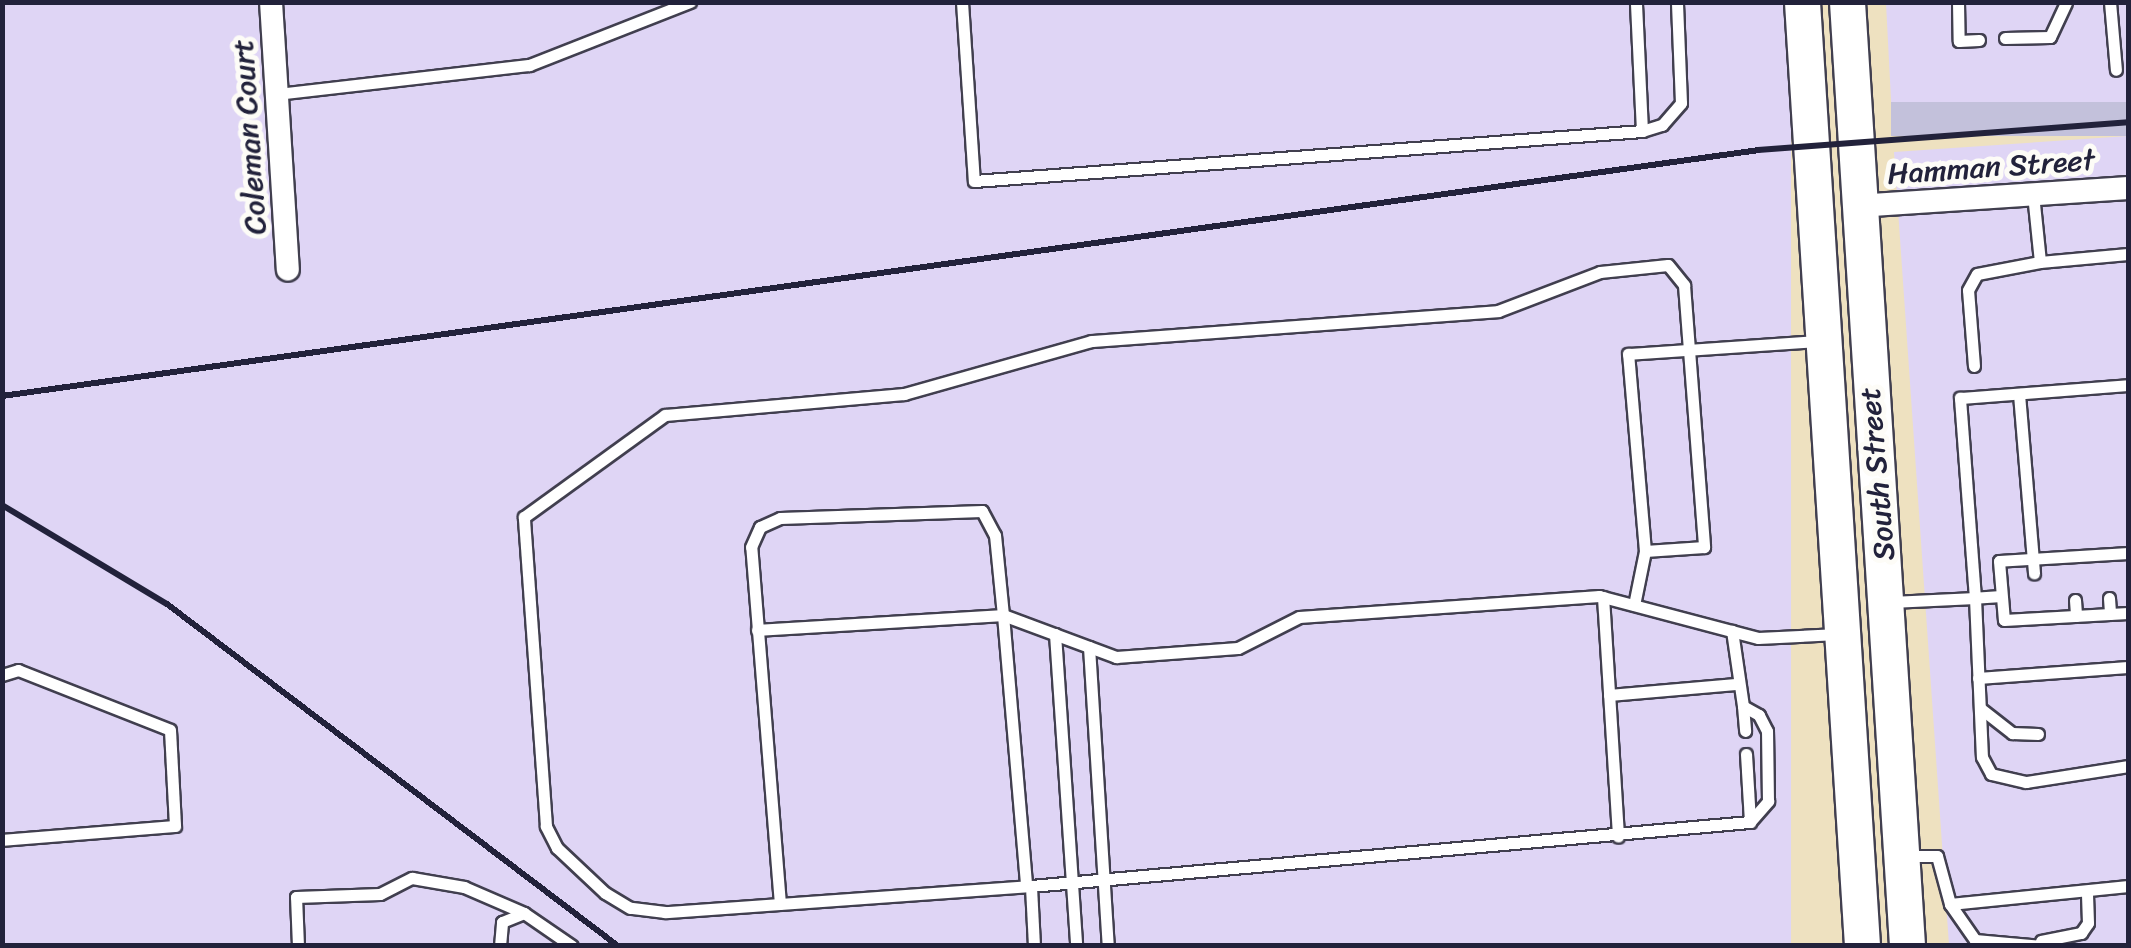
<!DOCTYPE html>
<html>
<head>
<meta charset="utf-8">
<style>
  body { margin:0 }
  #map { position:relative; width:2131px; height:948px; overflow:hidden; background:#eee1c0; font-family:Sriracha,sans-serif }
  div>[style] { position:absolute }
  .built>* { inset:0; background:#dfd5f5; transform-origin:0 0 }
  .industrial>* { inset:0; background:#c3c1db; transform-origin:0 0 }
  .roads { filter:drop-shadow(2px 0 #413f4f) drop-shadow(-2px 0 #413f4f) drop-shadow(0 2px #413f4f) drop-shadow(0 -2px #413f4f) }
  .service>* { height:11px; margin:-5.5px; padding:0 5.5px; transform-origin:5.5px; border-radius:5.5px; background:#fff }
  .minor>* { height:22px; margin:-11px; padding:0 11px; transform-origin:11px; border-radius:11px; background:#fff }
  .primary>* { height:35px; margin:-17.5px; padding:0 17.5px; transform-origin:17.5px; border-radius:17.5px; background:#fff }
  .rail>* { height:6px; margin:-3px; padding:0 3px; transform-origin:3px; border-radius:3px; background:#22223b }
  span { translate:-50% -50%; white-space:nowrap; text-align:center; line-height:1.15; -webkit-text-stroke:10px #fdfcf7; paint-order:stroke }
  .street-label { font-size:30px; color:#22223b }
  .frame { position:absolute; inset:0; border:5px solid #22223b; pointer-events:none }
</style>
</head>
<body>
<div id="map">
  <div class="built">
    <i style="left:2px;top:3px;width:1789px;height:942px"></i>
    <i style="clip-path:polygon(1886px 3px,2128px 3px,2128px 102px,1892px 119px)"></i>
    <i style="clip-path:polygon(2128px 136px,2128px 945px,1949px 945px,1894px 152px)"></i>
  </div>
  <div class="industrial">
    <i style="left:2128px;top:102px;width:34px;height:237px;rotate:90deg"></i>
  </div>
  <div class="roads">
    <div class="service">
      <i style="left:962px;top:2px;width:179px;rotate:86.2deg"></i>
      <i style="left:974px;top:181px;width:670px;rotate:-4.28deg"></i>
      <i style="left:1642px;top:131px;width:129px;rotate:-92.7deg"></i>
      <i style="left:1958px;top:2px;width:39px;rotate:89deg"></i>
      <i style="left:1959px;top:41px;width:20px;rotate:-3deg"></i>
      <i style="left:2110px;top:2px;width:68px;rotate:85deg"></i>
      <i style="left:2005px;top:38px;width:45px;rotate:-1.3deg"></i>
      <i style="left:2050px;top:37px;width:38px;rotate:-65deg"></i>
      <i style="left:277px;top:94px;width:254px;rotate:-6.6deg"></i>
      <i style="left:529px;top:65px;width:173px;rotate:-21.4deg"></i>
      <i style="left:1642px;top:131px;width:21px;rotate:-17deg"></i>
      <i style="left:1662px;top:125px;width:29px;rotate:-49deg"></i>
      <i style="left:1681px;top:103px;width:101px;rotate:-92.3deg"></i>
      <i style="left:2033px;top:194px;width:68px;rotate:84.1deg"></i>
      <i style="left:2040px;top:262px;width:88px;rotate:-5.2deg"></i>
      <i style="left:1974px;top:366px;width:76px;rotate:-94.5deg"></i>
      <i style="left:1968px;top:290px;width:18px;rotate:-61deg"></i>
      <i style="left:1977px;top:274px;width:64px;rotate:-10.8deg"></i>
      <i style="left:2019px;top:394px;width:180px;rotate:85.2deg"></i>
      <i style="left:1645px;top:551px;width:198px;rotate:-94.9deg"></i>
      <i style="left:1628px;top:354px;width:192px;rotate:-3.9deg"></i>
      <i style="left:2128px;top:553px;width:129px;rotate:176.5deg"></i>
      <i style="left:1999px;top:561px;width:59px;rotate:85.2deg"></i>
      <i style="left:2004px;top:620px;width:124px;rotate:-3.2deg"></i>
      <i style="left:2001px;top:596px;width:26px;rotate:176deg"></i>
      <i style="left:1975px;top:598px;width:201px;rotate:-94.3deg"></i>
      <i style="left:1960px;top:398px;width:169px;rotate:-4.4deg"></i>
      <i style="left:1603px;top:597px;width:240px;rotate:86.4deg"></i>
      <i style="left:2109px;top:598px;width:16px;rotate:86deg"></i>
      <i style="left:2075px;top:600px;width:16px;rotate:86deg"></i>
      <i style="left:1891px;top:602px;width:84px;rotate:-2.7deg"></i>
      <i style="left:1975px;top:598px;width:159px;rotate:87.5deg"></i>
      <i style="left:1982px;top:757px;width:19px;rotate:62deg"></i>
      <i style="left:1991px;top:774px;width:36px;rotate:13deg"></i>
      <i style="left:2026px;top:782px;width:103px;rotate:-8.9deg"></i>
      <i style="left:757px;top:630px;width:246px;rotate:-3.5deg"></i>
      <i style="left:1003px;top:615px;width:272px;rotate:85.1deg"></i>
      <i style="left:1055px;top:634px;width:313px;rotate:86.1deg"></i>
      <i style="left:1089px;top:647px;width:300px;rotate:86.4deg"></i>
      <i style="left:2px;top:675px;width:17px;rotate:-17deg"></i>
      <i style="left:18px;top:670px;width:163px;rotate:21.5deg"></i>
      <i style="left:170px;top:730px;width:96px;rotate:87deg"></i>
      <i style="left:175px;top:826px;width:174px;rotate:175.4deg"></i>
      <i style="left:1978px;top:678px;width:150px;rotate:-4.2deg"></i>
      <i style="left:1609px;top:695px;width:127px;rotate:-5deg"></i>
      <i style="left:1743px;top:706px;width:25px;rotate:85deg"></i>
      <i style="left:1980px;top:708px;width:41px;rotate:38deg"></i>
      <i style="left:2012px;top:733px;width:26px;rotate:2deg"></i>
      <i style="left:1746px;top:754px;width:68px;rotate:86.6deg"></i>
      <i style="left:1908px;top:856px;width:29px"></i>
      <i style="left:1937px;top:856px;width:50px;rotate:74.8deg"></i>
      <i style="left:1950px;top:904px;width:44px;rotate:55.2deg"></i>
      <i style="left:1975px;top:940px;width:67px;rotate:5.1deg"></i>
      <i style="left:1031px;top:886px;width:367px;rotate:175.9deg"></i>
      <i style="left:665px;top:912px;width:35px;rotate:-173deg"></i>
      <i style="left:630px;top:908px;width:29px;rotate:-149deg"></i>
      <i style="left:605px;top:893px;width:66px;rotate:-136.8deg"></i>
      <i style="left:557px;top:848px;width:25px;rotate:-117deg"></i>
      <i style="left:546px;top:826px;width:310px;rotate:-94.1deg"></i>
      <i style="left:524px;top:517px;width:174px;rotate:-35.9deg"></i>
      <i style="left:665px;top:415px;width:240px;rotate:-5deg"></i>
      <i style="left:904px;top:394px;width:194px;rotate:-15.8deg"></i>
      <i style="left:1091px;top:341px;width:408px;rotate:-4.2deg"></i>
      <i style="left:1498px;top:311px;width:109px;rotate:-20.9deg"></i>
      <i style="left:1600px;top:272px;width:68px;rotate:-5.9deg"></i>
      <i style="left:1668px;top:265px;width:26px;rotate:51deg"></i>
      <i style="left:1684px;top:285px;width:263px;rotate:85.6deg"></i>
      <i style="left:1704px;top:547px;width:59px;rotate:176.1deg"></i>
      <i style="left:1645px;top:551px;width:55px;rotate:101.5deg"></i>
      <i style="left:780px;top:904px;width:358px;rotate:-94.6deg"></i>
      <i style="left:751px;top:547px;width:22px;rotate:-66deg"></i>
      <i style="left:760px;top:527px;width:22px;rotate:-24deg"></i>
      <i style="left:780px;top:518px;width:202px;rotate:-2deg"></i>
      <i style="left:982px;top:511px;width:27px;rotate:62deg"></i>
      <i style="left:995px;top:535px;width:80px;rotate:84.3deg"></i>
      <i style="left:1003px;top:615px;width:121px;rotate:20.4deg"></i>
      <i style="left:1116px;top:657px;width:122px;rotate:-4.2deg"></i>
      <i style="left:1238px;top:648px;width:68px;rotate:-26.9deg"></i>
      <i style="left:1299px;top:617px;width:301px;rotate:-4deg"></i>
      <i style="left:1599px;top:596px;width:164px;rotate:14.8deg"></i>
      <i style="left:1758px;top:638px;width:80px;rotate:-2.9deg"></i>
      <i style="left:1950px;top:904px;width:179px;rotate:-5.8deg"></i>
      <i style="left:2041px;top:941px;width:41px;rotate:-11.3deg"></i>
      <i style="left:2081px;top:933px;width:12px;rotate:-55deg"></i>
      <i style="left:2088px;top:923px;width:30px;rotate:-92deg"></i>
      <i style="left:298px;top:946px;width:49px;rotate:-92.3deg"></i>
      <i style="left:296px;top:897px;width:84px;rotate:-2deg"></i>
      <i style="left:380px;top:894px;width:36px;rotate:-27deg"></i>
      <i style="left:412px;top:878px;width:53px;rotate:9.8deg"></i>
      <i style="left:464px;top:887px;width:65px;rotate:23.4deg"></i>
      <i style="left:500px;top:946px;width:24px;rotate:-85deg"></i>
      <i style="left:502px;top:922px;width:24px;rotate:-22deg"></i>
      <i style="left:524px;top:913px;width:58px;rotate:34.5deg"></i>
      <i style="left:1034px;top:946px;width:60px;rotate:-92.9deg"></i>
      <i style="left:1031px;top:886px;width:722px;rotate:-5.09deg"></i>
      <i style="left:1750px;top:822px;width:28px;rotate:-49deg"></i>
      <i style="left:1768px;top:801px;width:70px;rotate:-90.8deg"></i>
      <i style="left:1767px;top:731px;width:18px;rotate:-117deg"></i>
      <i style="left:1759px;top:715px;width:18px;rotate:-151deg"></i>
      <i style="left:1743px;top:706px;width:76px;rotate:-98.3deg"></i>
    </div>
    <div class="minor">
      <i style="left:271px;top:2px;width:268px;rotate:86.4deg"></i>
      <i style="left:1857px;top:206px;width:272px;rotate:-3.8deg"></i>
    </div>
    <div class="primary">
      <i style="left:1802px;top:2px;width:946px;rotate:86.36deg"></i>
      <i style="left:1847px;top:2px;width:946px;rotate:86.36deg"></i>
    </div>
  </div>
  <div class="rail">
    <i style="left:2px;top:396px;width:1773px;rotate:-7.97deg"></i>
    <i style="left:1758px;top:150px;width:371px;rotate:-4.3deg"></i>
    <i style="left:2px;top:505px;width:192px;rotate:31deg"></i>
    <i style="left:167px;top:604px;width:566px;rotate:37.17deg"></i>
  </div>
  <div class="street-label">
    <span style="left:249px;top:137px;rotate:-94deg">Coleman Court</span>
    <span style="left:1991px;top:167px;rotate:-4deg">Hamman Street</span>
    <span style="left:1877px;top:474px;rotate:-95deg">South Street</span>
  </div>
  <div class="frame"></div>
</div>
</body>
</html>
